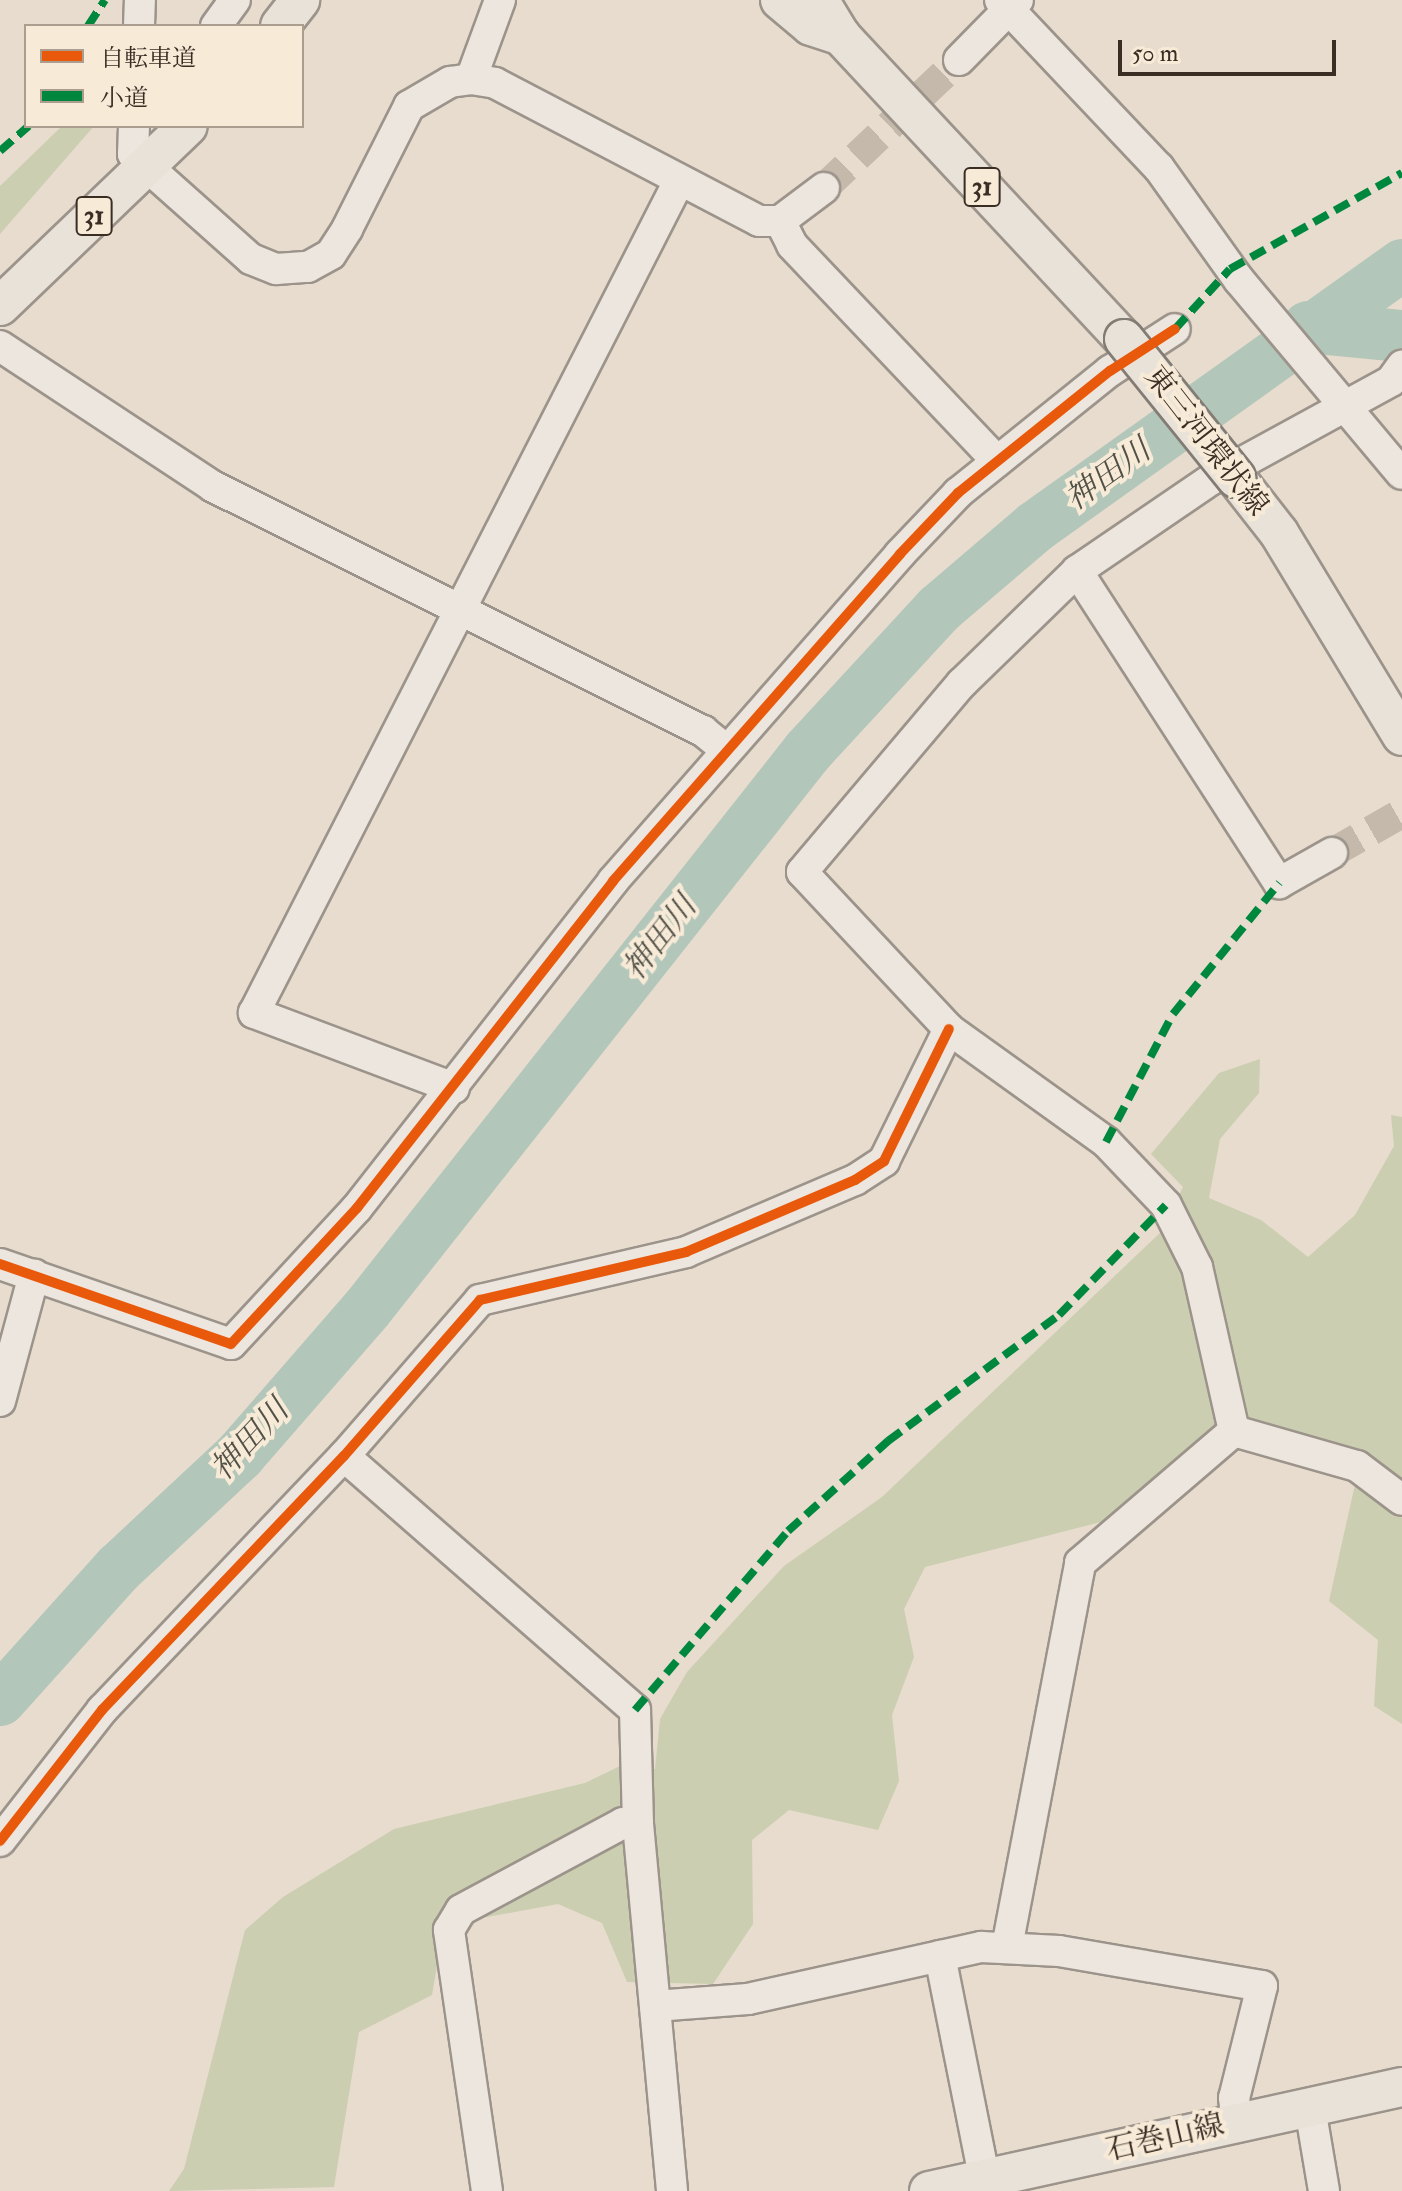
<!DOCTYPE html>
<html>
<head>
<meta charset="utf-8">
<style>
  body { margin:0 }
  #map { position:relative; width:1402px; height:2191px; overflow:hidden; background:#e7dccd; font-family:"IM FELL Double Pica","Noto Serif JP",serif }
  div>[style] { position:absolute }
  .green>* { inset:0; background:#cbceb0 }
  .river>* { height:52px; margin:-26px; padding:0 26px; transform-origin:26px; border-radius:26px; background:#b2c6ba }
  .minor-tunnel>* { height:30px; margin-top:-15px; transform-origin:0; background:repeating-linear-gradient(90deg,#c4b9ab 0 30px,transparent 0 45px) }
  .roads { filter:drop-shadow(2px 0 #9c948b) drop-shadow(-2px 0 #9c948b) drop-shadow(0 2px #9c948b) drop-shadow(0 -2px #9c948b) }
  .minor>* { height:30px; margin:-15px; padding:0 15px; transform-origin:15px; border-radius:15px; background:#ece6de }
  .major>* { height:38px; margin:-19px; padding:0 19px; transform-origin:19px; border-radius:19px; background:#e9e2d9 }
  .bridges { filter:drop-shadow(2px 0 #837c74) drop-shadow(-2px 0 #837c74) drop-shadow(0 2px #837c74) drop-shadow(0 -2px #837c74) }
  .major-bridge>* { height:38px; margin:-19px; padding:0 19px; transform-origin:19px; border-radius:19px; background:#e9e2d9 }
  .quiet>* { height:8px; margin-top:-4px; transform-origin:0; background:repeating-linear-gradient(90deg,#00873e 0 16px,transparent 0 24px) }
  .cycleway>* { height:10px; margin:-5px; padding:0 5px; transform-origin:5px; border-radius:5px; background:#e8590c }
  span { translate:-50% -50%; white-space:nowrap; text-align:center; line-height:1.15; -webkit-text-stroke:8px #f7ead7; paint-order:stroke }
  .shield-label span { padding:2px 6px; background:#f7ead7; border:2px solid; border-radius:6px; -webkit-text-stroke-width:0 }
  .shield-label { font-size:28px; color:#392d24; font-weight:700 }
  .street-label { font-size:30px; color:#392d24 }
  .water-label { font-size:32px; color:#525148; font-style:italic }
  .legend { position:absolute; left:24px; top:24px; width:280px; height:104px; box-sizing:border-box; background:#f7ead7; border:2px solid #ab9e8f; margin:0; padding:10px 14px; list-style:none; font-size:24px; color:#392d24 }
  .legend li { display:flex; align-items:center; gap:16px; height:40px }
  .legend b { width:40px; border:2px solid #ab9e8f }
  .scale { position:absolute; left:1118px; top:40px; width:218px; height:36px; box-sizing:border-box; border:4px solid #392d24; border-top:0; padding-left:10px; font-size:24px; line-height:28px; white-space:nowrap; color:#392d24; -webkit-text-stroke:6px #f7ead7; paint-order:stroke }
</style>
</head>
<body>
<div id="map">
  <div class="green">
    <i style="clip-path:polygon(62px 126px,94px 126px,0 234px,0 186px)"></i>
    <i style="clip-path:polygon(1260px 1059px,1259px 1093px,1220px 1139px,1209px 1198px,1261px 1220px,1308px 1257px,1355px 1215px,1394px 1146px,1391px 1115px,1402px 1117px,1402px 1484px,1389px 1504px,1402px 1518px,1402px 1724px,1374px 1706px,1378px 1640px,1329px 1601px,1360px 1462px,1253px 1428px,1128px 1515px,925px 1567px,904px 1609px,914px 1657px,892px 1715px,899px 1781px,878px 1830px,789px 1810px,752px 1840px,753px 1924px,713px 1984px,627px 1982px,602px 1923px,558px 1904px,444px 1925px,432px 1995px,359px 2032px,334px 2187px,169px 2191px,184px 2169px,245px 1930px,283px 1897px,394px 1829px,585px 1783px,618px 1767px,655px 1769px,660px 1719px,687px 1672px,784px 1566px,882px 1497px,1162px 1231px,1183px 1187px,1151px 1154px,1219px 1073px)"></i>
  </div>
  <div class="river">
    <i style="left:1308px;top:327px;width:94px;rotate:5.5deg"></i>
    <i style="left:0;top:1700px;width:178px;rotate:-48deg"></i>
    <i style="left:119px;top:1568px;width:166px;rotate:-43deg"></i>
    <i style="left:240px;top:1455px;width:194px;rotate:-49deg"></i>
    <i style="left:367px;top:1309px;width:711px;rotate:-51.68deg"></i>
    <i style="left:808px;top:751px;width:193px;rotate:-47.3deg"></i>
    <i style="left:939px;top:609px;width:126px;rotate:-40.5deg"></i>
    <i style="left:1035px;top:527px;width:451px;rotate:-35.5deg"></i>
  </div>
  <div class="minor-tunnel">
    <i style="left:824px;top:188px;width:186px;rotate:-43.5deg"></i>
    <i style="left:1332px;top:853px;width:81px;rotate:-29.7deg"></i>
  </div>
  <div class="roads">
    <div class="minor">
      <i style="left:1000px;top:0;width:231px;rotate:46.6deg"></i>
      <i style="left:1159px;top:168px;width:138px;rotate:54.5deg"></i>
      <i style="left:1239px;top:280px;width:253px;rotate:50deg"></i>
      <i style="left:139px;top:26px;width:26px;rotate:-88deg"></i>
      <i style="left:216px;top:26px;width:32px;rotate:-54deg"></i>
      <i style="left:959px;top:60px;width:84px;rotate:-45.5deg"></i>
      <i style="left:471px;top:79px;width:24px;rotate:9deg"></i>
      <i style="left:495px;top:83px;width:298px;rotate:27.6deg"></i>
      <i style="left:759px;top:221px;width:21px"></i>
      <i style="left:780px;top:221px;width:27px;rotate:63deg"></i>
      <i style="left:792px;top:245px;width:298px;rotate:46.5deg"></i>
      <i style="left:134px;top:126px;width:28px;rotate:92deg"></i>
      <i style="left:133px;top:154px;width:158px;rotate:41.7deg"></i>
      <i style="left:251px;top:259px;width:27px;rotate:22deg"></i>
      <i style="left:276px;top:269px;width:32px;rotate:-4deg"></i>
      <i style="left:308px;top:267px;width:26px;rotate:-29deg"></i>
      <i style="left:331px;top:254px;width:30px;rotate:-57deg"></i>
      <i style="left:347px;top:229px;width:138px;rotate:-63.2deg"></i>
      <i style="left:409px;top:106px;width:48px;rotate:-30.3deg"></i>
      <i style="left:450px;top:82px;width:21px;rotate:-8deg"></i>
      <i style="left:471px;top:79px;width:84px;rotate:-69.8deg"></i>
      <i style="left:780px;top:221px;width:55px;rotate:-36.9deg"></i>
      <i style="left:0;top:346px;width:254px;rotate:33.4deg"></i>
      <i style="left:212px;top:486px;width:549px;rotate:26.52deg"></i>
      <i style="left:703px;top:731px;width:28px;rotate:39deg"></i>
      <i style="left:1077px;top:571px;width:372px;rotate:57.1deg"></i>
      <i style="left:1279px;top:883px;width:61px;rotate:-29.5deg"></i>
      <i style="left:454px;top:1088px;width:214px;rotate:-159.4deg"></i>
      <i style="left:254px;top:1013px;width:934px;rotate:-62.94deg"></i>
      <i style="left:0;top:1264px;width:244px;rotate:19.1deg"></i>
      <i style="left:231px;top:1344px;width:185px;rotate:-47.2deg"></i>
      <i style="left:357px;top:1208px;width:415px;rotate:-51.9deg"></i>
      <i style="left:613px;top:881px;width:435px;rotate:-48.7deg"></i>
      <i style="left:900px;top:554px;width:84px;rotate:-46.4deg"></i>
      <i style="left:958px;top:493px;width:195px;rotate:-38.8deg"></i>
      <i style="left:1110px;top:371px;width:77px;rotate:-32.9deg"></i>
      <i style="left:0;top:1401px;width:131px;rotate:-74.9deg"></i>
      <i style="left:1234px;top:1431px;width:168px;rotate:-102.7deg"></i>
      <i style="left:1197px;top:1267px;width:69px;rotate:-116.6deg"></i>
      <i style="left:1166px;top:1205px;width:87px;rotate:-133.6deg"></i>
      <i style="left:1106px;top:1142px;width:193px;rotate:-144.3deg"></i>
      <i style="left:949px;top:1029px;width:215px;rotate:-133.1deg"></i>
      <i style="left:802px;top:872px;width:248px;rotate:-49.8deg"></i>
      <i style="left:962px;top:683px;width:161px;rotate:-44.2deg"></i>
      <i style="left:1077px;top:571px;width:163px;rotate:-34.3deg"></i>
      <i style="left:1212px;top:479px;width:204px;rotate:-28.7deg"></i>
      <i style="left:1391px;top:381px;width:19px;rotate:-54deg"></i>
      <i style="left:344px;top:1456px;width:386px;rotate:41.1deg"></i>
      <i style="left:635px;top:1710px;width:114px;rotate:88.5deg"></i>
      <i style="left:638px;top:1824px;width:369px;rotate:84.7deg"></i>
      <i style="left:0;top:1841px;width:166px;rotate:-52.1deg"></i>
      <i style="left:102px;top:1710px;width:351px;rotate:-46.4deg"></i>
      <i style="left:344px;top:1456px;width:207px;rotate:-48.9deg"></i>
      <i style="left:480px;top:1300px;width:212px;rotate:-13.1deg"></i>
      <i style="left:686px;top:1252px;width:184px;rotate:-23.1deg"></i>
      <i style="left:855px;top:1180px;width:35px;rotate:-33deg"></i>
      <i style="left:884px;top:1161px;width:147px;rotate:-63.8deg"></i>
      <i style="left:1007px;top:1947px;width:391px;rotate:-79.2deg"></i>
      <i style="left:1080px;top:1563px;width:203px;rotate:-40.6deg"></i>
      <i style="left:1234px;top:1431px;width:128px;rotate:15.9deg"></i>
      <i style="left:1357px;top:1466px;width:56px;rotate:37.1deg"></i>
      <i style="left:940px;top:1956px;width:240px;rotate:78.7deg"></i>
      <i style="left:655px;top:2006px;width:93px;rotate:-4.3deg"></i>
      <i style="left:748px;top:1999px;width:239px;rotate:-12.6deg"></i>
      <i style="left:981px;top:1947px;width:78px;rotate:2.9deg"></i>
      <i style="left:1059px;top:1951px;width:206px;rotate:9.8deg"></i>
      <i style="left:1262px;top:1986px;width:115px;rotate:104deg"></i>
      <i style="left:1234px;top:2098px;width:23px;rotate:83deg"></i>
      <i style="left:1310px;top:2108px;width:84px;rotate:80.4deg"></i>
      <i style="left:487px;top:2191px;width:264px;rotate:-98.3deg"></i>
      <i style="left:449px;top:1930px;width:23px;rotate:-59deg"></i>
      <i style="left:461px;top:1910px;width:184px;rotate:-28.2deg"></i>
      <i style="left:623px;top:1823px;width:15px;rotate:4deg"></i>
    </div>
    <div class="major">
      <i style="left:780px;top:0;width:40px;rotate:40deg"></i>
      <i style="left:811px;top:26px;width:32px;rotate:18deg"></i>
      <i style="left:819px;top:0;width:42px;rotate:58.6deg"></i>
      <i style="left:841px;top:36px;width:415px;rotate:47deg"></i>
      <i style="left:280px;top:26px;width:33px;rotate:-52deg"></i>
      <i style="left:0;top:306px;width:260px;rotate:-43.8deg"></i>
      <i style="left:1236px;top:478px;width:70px;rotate:52deg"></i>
      <i style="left:1279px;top:533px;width:237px;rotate:58.8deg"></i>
      <i style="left:929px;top:2191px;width:484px;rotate:-12.4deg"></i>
    </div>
  </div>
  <div class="bridges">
    <div class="major-bridge">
      <i style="left:1124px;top:339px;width:179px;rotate:51.1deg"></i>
    </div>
  </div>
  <div class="quiet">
    <i style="left:88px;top:26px;width:31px;rotate:-57deg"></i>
    <i style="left:0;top:151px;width:38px;rotate:-41deg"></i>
    <i style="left:1175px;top:329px;width:81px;rotate:-47.5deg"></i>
    <i style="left:1230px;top:269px;width:197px;rotate:-29.2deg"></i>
    <i style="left:1106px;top:1142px;width:144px;rotate:-62.4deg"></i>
    <i style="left:1173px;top:1014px;width:169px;rotate:-51deg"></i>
    <i style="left:635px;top:1710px;width:235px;rotate:-49.5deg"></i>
    <i style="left:788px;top:1531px;width:135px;rotate:-42deg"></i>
    <i style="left:888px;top:1441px;width:212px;rotate:-36.4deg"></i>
    <i style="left:1059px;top:1315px;width:153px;rotate:-45.8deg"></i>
  </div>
  <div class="cycleway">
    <i style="left:0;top:1264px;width:244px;rotate:19.1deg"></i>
    <i style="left:231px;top:1344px;width:185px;rotate:-47.2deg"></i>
    <i style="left:357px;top:1208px;width:415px;rotate:-51.9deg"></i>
    <i style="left:613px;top:881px;width:435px;rotate:-48.7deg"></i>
    <i style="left:900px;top:554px;width:84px;rotate:-46.4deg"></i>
    <i style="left:958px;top:493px;width:195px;rotate:-38.8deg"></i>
    <i style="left:1110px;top:371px;width:77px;rotate:-32.9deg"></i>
    <i style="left:0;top:1841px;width:166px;rotate:-52.1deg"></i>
    <i style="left:102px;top:1710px;width:351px;rotate:-46.4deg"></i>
    <i style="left:344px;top:1456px;width:207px;rotate:-48.9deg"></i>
    <i style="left:480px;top:1300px;width:212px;rotate:-13.1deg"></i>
    <i style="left:686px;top:1252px;width:184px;rotate:-23.1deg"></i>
    <i style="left:855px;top:1180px;width:35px;rotate:-33deg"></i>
    <i style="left:884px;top:1161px;width:147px;rotate:-63.8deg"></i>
  </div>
  <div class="shield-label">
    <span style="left:982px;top:187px">31</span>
    <span style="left:94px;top:216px">31</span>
  </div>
  <div class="street-label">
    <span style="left:1206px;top:441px;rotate:52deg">東三河環状線</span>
    <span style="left:1165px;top:2138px;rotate:-13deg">石巻山線</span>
  </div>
  <div class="water-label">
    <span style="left:1108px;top:475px;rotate:-36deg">神田川</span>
    <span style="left:660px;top:938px;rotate:-52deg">神田川</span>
    <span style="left:250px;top:1440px;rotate:-47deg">神田川</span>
  </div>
  <ul class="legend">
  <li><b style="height:10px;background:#e8590c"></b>自転車道</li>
  <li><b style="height:10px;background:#00873e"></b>小道</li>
  </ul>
  <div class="scale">50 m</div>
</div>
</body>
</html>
